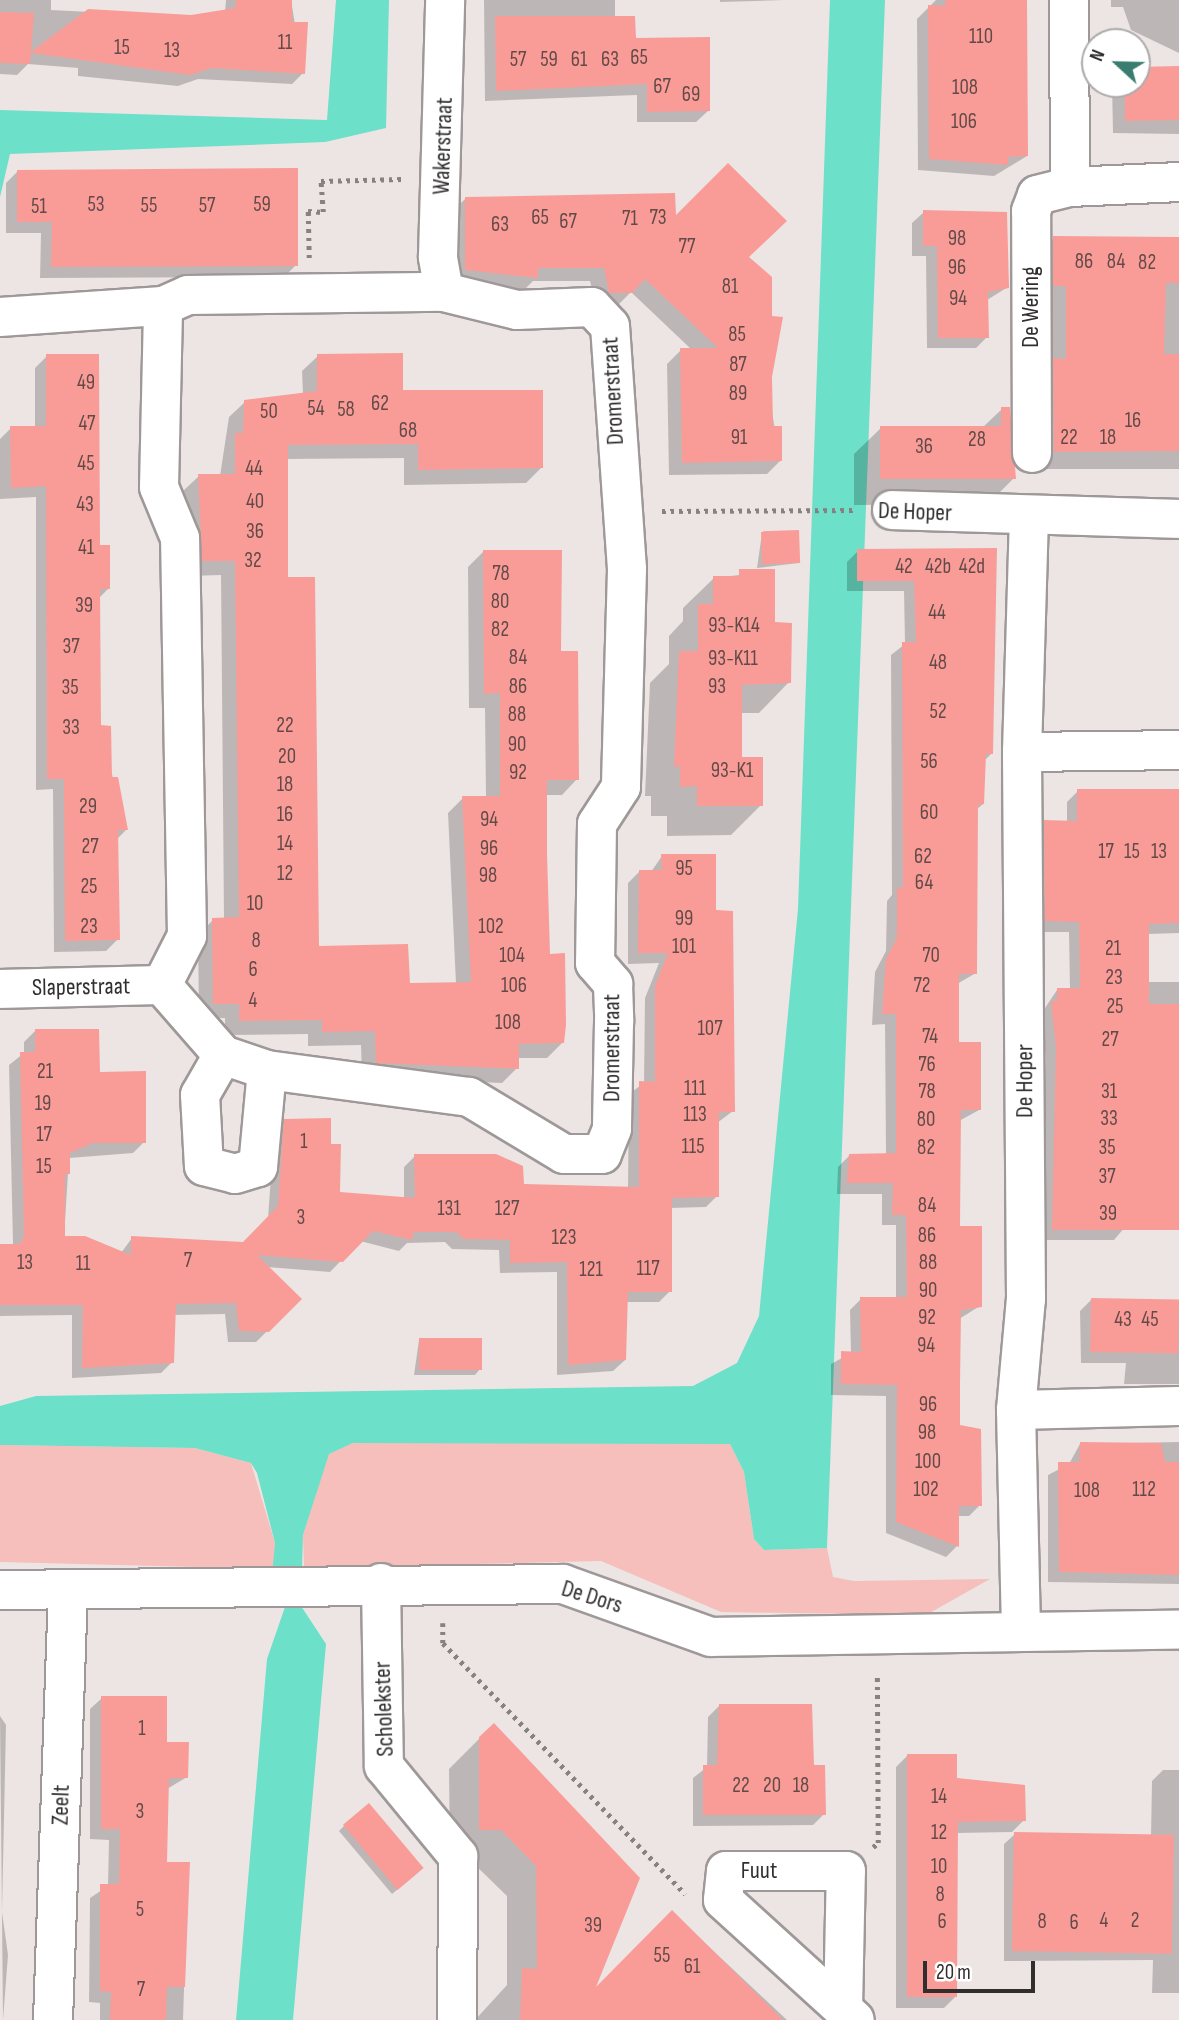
<!DOCTYPE html>
<html>
<head>
<meta charset="utf-8">
<style>
  body { margin:0 }
  #map { position:relative; width:1179px; height:2020px; overflow:hidden; background:#ece5e4; font-family:"Sofia Sans Condensed",sans-serif }
  div>[style] { position:absolute }
  .green>* { inset:0; background:#f7bfbb }
  .water>* { inset:0; background:#6ce0c9 }
  .shadow>* { inset:0; background:#0003 }
  .building>* { inset:0; background:#f99c97; transform-origin:0 0 }
  .path>* { height:4.5px; margin-top:-2.25px; transform-origin:0; background:repeating-linear-gradient(90deg,#868281 0 3.5px,transparent 0 8.5px) }
  .roads { filter:drop-shadow(2px 0 #9f9898) drop-shadow(-2px 0 #9f9898) drop-shadow(0 2px #9f9898) drop-shadow(0 -2px #9f9898) }
  .minor>* { height:38px; margin:-19px; padding:0 19px; transform-origin:19px; border-radius:19px; background:#fff }
  span { translate:-50% -50%; white-space:nowrap; text-align:center; line-height:1.15; -webkit-text-stroke:5px #fff; paint-order:stroke }
  .number-label { font-size:21px; color:#634a48 }
  .number-label span { -webkit-text-stroke-width:0 }
  .street-label { font-size:24px; color:#312e2e }
  .north { position:absolute; left:1081px; top:28px; width:70px; height:70px; box-sizing:border-box; background:#fff; border:2px solid #adabab; border-radius:50%; rotate:292deg; font-size:19px; font-weight:700; line-height:28px; text-align:center; color:#312e2e }
  .north::after { content:''; display:block; margin:auto; width:24px; height:32px; background:#3a7d70; clip-path:polygon(50% 0,100% 100%,50% 72%,0 100%) }
  .scale { position:absolute; left:923px; top:1961px; width:112px; height:32px; box-sizing:border-box; border:4px solid #312e2e; border-top:0; padding-left:9px; font-size:21px; line-height:24px; white-space:nowrap; color:#312e2e; -webkit-text-stroke:5px #fff; paint-order:stroke }
</style>
</head>
<body>
<div id="map">
  <div class="green">
    <i style="clip-path:polygon(651px 1439px,730px 1444px,744px 1472px,754px 1539px,764px 1550px,827px 1548px,833px 1577px,854px 1581px,990px 1579px,926px 1615px,721px 1612px,601px 1561px,304px 1568px,303px 1535px,328px 1454px,353px 1443px)"></i>
    <i style="clip-path:polygon(0 1445px,195px 1448px,251px 1463px,275px 1543px,274px 1569px,0 1562px)"></i>
  </div>
  <div class="water">
    <i style="clip-path:polygon(336px 0,389px 0,386px 128px,325px 142px,10px 154px,0 197px,0 110px,327px 120px)"></i>
    <i style="clip-path:polygon(830px 0,885px 0,827px 1548px,764px 1550px,754px 1539px,744px 1472px,730px 1444px,353px 1443px,329px 1454px,303px 1535px,301px 1606px,326px 1644px,293px 2020px,236px 2020px,267px 1659px,285px 1607px,269px 1607px,275px 1543px,257px 1473px,251px 1463px,195px 1448px,0 1445px,0 1406px,36px 1396px,693px 1386px,737px 1363px,759px 1316px,798px 909px)"></i>
  </div>
  <div class="shadow">
    <i style="clip-path:polygon(0 0,51px 0,51px 10px,191px 17px,225px 12px,226px 0,291px 0,303px 73px,292px 84px,198px 79px,178px 86px,78px 76px,78px 68px,28px 64px,17px 75px,0 74px)"></i>
    <i style="clip-path:polygon(484px 0,615px 0,615px 18px,708px 111px,696px 122px,637px 122px,637px 95px,485px 101px)"></i>
    <i style="clip-path:polygon(720px 0,784px 0,720px 2px)"></i>
    <i style="clip-path:polygon(936px 0,1023px 0,1027px 156px,994px 176px,918px 170px,917px 19px)"></i>
    <i style="clip-path:polygon(1111px 0,1179px 0,1179px 53px,1131px 30px,1123px 7px,1111px 7px)"></i>
    <i style="clip-path:polygon(1179px 68px,1179px 134px,1113px 133px,1112px 84px,1137px 84px,1137px 69px)"></i>
    <i style="clip-path:polygon(17px 172px,296px 265px,284px 277px,40px 278px,41px 233px,6px 233px,6px 183px)"></i>
    <i style="clip-path:polygon(465px 199px,674px 219px,747px 257px,780px 461px,767px 474px,669px 475px,667px 364px,681px 350px,692px 350px,631px 292px,617px 306px,596px 306px,590px 281px,533px 281px,523px 291px,453px 283px,452px 212px)"></i>
    <i style="clip-path:polygon(924px 212px,1008px 287px,987px 300px,987px 337px,976px 348px,927px 348px,926px 256px,912px 256px,912px 223px)"></i>
    <i style="clip-path:polygon(1054px 238px,1179px 239px,1179px 469px,1036px 469px,1035px 257px)"></i>
    <i style="clip-path:polygon(47px 356px,108px 589px,98px 599px,99px 727px,127px 829px,117px 839px,118px 939px,106px 951px,54px 952px,53px 789px,36px 790px,36px 497px,0 499px,0 439px,11px 428px,35px 427px,35px 368px)"></i>
    <i style="clip-path:polygon(318px 356px,402px 392px,541px 468px,526px 483px,404px 485px,404px 458px,286px 459px,287px 579px,317px 947px,409px 984px,456px 984px,448px 813px,463px 798px,486px 798px,485px 708px,469px 708px,468px 567px,484px 551px,559px 653px,577px 779px,562px 795px,545px 795px,549px 955px,562px 1043px,547px 1058px,517px 1058px,517px 1068px,502px 1083px,362px 1077px,361px 1045px,308px 1046px,308px 1034px,225px 1035px,225px 1018px,199px 1018px,198px 935px,213px 920px,224px 919px,221px 575px,188px 576px,183px 491px,199px 476px,220px 476px,229px 417px,245px 402px,303px 394px,302px 371px)"></i>
    <i style="clip-path:polygon(1002px 409px,1014px 478px,988px 504px,854px 505px,854px 454px,881px 428px,982px 428px)"></i>
    <i style="clip-path:polygon(762px 533px,798px 563px,757px 568px)"></i>
    <i style="clip-path:polygon(996px 550px,991px 754px,984px 761px,983px 804px,976px 810px,976px 973px,957px 984px,957px 1044px,979px 1110px,959px 1121px,958px 1228px,980px 1306px,959px 1319px,958px 1427px,980px 1505px,969px 1516px,957px 1516px,957px 1546px,946px 1557px,886px 1533px,886px 1396px,831px 1395px,831px 1364px,851px 1353px,850px 1310px,861px 1299px,896px 1299px,896px 1225px,882px 1225px,882px 1194px,837px 1194px,838px 1167px,849px 1156px,886px 1155px,885px 1024px,872px 1025px,875px 972px,886px 951px,887px 901px,892px 895px,891px 655px,905px 644px,904px 591px,847px 591px,847px 562px,858px 551px)"></i>
    <i style="clip-path:polygon(773px 571px,773px 623px,789px 682px,759px 713px,741px 713px,741px 758px,761px 805px,731px 835px,667px 836px,667px 816px,651px 816px,651px 796px,645px 796px,650px 683px,669px 664px,669px 636px,683px 621px,683px 608px,714px 578px)"></i>
    <i style="clip-path:polygon(1179px 790px,1179px 933px,1147px 934px,1147px 982px,1179px 982px,1179px 1163px,1114px 1240px,1041px 1240px,1046px 1059px,1041px 1014px,1057px 990px,1070px 990px,1069px 932px,1035px 932px,1034px 833px,1045px 822px,1067px 822px,1067px 802px,1078px 791px)"></i>
    <i style="clip-path:polygon(662px 856px,715px 912px,733px 1111px,717px 1123px,717px 1196px,706px 1207px,670px 1208px,670px 1291px,659px 1302px,626px 1302px,625px 1360px,613px 1371px,557px 1375px,557px 1272px,500px 1273px,499px 1250px,452px 1249px,445px 1242px,407px 1243px,399px 1251px,360px 1241px,330px 1272px,267px 1267px,300px 1299px,256px 1342px,228px 1342px,225px 1314px,174px 1315px,172px 1362px,161px 1373px,72px 1378px,72px 1315px,0 1316px,0 1245px,13px 1245px,9px 1065px,24px 1053px,24px 1042px,35px 1031px,98px 1073px,144px 1142px,133px 1153px,69px 1158px,64px 1238px,121px 1253px,132px 1238px,244px 1243px,268px 1219px,274px 1132px,285px 1120px,329px 1146px,338px 1193px,404px 1198px,404px 1167px,415px 1156px,522px 1186px,628px 1188px,629px 1094px,644px 1083px,645px 998px,659px 963px,628px 964px,628px 883px,639px 872px,651px 872px)"></i>
    <i style="clip-path:polygon(1091px 1300px,1179px 1301px,1179px 1384px,1124px 1384px,1126px 1363px,1081px 1363px,1080px 1311px)"></i>
    <i style="clip-path:polygon(419px 1340px,480px 1369px,475px 1375px,414px 1375px)"></i>
    <i style="clip-path:polygon(1179px 1442px,1179px 1584px,1048px 1582px,1048px 1475px,1069px 1464px,1080px 1444px)"></i>
    <i style="clip-path:polygon(102px 1698px,165px 1743px,187px 1777px,167px 1789px,166px 1863px,188px 1864px,183px 2020px,100px 2020px,100px 2003px,89px 2002px,90px 1898px,108px 1886px,109px 1840px,90px 1839px,90px 1709px)"></i>
    <i style="clip-path:polygon(719px 1706px,812px 1767px,824px 1814px,813px 1825px,693px 1826px,693px 1778px,707px 1767px,708px 1717px)"></i>
    <i style="clip-path:polygon(0 1716px,6px 1725px,2px 1912px,8px 1955px,3px 2020px)"></i>
    <i style="clip-path:polygon(480px 1738px,592px 1993px,672px 1912px,787px 2020px,475px 2020px,507px 1985px,507px 1896px,470px 1860px,450px 1860px,449px 1769px)"></i>
    <i style="clip-path:polygon(908px 1755px,1024px 1820px,1012px 1832px,956px 1833px,956px 1996px,944px 2008px,896px 2008px,896px 1767px)"></i>
    <i style="clip-path:polygon(1163px 1770px,1179px 1770px,1179px 1993px,1152px 1993px,1153px 1960px,1004px 1961px,1004px 1844px,1015px 1834px,1151px 1835px,1152px 1781px)"></i>
    <i style="clip-path:polygon(344px 1826px,416px 1874px,392px 1894px,339px 1831px)"></i>
  </div>
  <div class="building">
    <i style="clip-path:polygon(236px 0,292px 0,292px 22px,308px 22px,305px 74px,211px 68px,190px 75px,31px 53px,30px 64px,0 63px,0 12px,34px 13px,31px 52px,88px 9px,191px 15px,235px 8px)"></i>
    <i style="clip-path:polygon(945px 0,1027px 0,1028px 156px,1008px 157px,1008px 165px,929px 159px,928px 5px,945px 6px)"></i>
    <i style="clip-path:polygon(495px 16px,635px 16px,636px 38px,710px 37px,710px 111px,647px 112px,647px 84px,496px 91px)"></i>
    <i style="clip-path:polygon(1179px 66px,1179px 120px,1125px 121px,1125px 84px,1137px 84px,1137px 67px)"></i>
    <i style="clip-path:polygon(728px 163px,787px 221px,749px 257px,772px 277px,772px 316px,783px 317px,772px 377px,773px 426px,782px 426px,782px 461px,682px 463px,680px 348px,718px 348px,645px 279px,632px 293px,609px 293px,604px 268px,538px 268px,538px 278px,465px 270px,465px 197px,675px 193px,676px 215px)"></i>
    <i style="clip-path:polygon(298px 168px,298px 266px,51px 267px,52px 222px,17px 222px,17px 170px)"></i>
    <i style="clip-path:polygon(923px 210px,1007px 212px,1009px 288px,988px 292px,989px 338px,938px 338px,937px 246px,923px 246px)"></i>
    <i style="clip-path:polygon(1053px 236px,1179px 237px,1179px 283px,1166px 283px,1164px 354px,1179px 354px,1179px 451px,1054px 452px,1053px 358px,1066px 359px,1066px 286px,1053px 286px)"></i>
    <i style="clip-path:polygon(403px 353px,403px 390px,543px 390px,543px 468px,418px 470px,418px 444px,288px 445px,288px 577px,315px 577px,319px 946px,408px 944px,410px 983px,471px 982px,462px 796px,500px 796px,500px 693px,484px 694px,483px 550px,562px 550px,561px 651px,578px 651px,579px 780px,547px 780px,547px 854px,550px 954px,565px 953px,566px 1025px,564px 1043px,519px 1044px,519px 1069px,376px 1063px,375px 1031px,322px 1032px,322px 1020px,239px 1021px,239px 1004px,213px 1004px,212px 918px,239px 917px,235px 561px,202px 561px,198px 474px,235px 474px,235px 433px,243px 433px,244px 400px,317px 391px,317px 354px)"></i>
    <i style="clip-path:polygon(46px 354px,99px 354px,100px 545px,110px 545px,110px 589px,100px 589px,101px 725px,111px 726px,112px 777px,118px 777px,128px 830px,118px 830px,120px 940px,65px 941px,64px 779px,47px 779px,46px 486px,11px 488px,10px 426px,46px 426px)"></i>
    <i style="clip-path:polygon(1001px 407px,1010px 407px,1016px 479px,880px 479px,880px 426px,1001px 426px)"></i>
    <i style="left:799px;top:530px;width:33px;height:38px;rotate:88deg"></i>
    <i style="clip-path:polygon(997px 548px,993px 754px,986px 754px,984px 804px,978px 805px,977px 974px,959px 974px,959px 1042px,981px 1042px,981px 1110px,961px 1110px,960px 1226px,982px 1226px,982px 1307px,961px 1310px,960px 1384px,960px 1425px,981px 1429px,982px 1506px,959px 1506px,959px 1547px,896px 1522px,897px 1385px,841px 1384px,841px 1351px,861px 1352px,860px 1297px,907px 1297px,906px 1215px,892px 1215px,893px 1183px,847px 1183px,849px 1154px,896px 1153px,896px 1014px,882px 1014px,886px 959px,897px 938px,897px 888px,903px 888px,902px 642px,916px 642px,914px 581px,857px 581px,857px 549px)"></i>
    <i style="clip-path:polygon(739px 569px,775px 569px,775px 622px,792px 623px,791px 683px,742px 685px,742px 757px,763px 757px,763px 806px,697px 806px,697px 786px,680px 787px,680px 766px,674px 767px,679px 651px,698px 651px,698px 604px,713px 604px,713px 576px,739px 576px)"></i>
    <i style="clip-path:polygon(1077px 789px,1179px 789px,1179px 923px,1149px 924px,1149px 1004px,1179px 1004px,1179px 1230px,1052px 1230px,1056px 1047px,1051px 1001px,1057px 1001px,1057px 988px,1080px 988px,1079px 922px,1045px 921px,1044px 820px,1077px 821px)"></i>
    <i style="clip-path:polygon(661px 854px,716px 854px,716px 910px,733px 911px,735px 1112px,719px 1112px,719px 1197px,672px 1198px,672px 1292px,628px 1292px,626px 1360px,568px 1365px,567px 1262px,510px 1263px,510px 1240px,464px 1239px,456px 1232px,414px 1232px,412px 1240px,373px 1231px,343px 1262px,257px 1255px,302px 1299px,269px 1332px,239px 1331px,236px 1303px,176px 1304px,174px 1363px,82px 1368px,83px 1305px,0 1305px,0 1244px,20px 1244px,24px 1236px,20px 1052px,35px 1052px,35px 1029px,99px 1029px,100px 1072px,146px 1071px,146px 1143px,93px 1143px,70px 1153px,70px 1174px,65px 1174px,65px 1236px,85px 1236px,131px 1255px,131px 1236px,243px 1242px,278px 1206px,284px 1119px,331px 1118px,331px 1144px,341px 1144px,340px 1192px,415px 1198px,414px 1154px,496px 1154px,523px 1166px,524px 1184px,639px 1187px,639px 1081px,655px 1082px,655px 986px,668px 953px,638px 953px,639px 870px,662px 870px)"></i>
    <i style="left:1091px;top:1298px;width:88px;height:54px;rotate:1deg"></i>
    <i style="left:482px;top:1338px;width:32px;height:63px;rotate:90deg"></i>
    <i style="clip-path:polygon(1080px 1442px,1161px 1443px,1165px 1462px,1179px 1462px,1179px 1575px,1059px 1572px,1058px 1462px,1079px 1462px)"></i>
    <i style="clip-path:polygon(101px 1696px,167px 1696px,167px 1742px,189px 1742px,188px 1778px,169px 1778px,167px 1862px,190px 1862px,185px 1987px,167px 1987px,166px 2020px,110px 2020px,111px 1992px,100px 1991px,100px 1884px,119px 1884px,120px 1829px,101px 1829px)"></i>
    <i style="clip-path:polygon(719px 1704px,812px 1704px,814px 1765px,825px 1765px,826px 1815px,703px 1815px,703px 1765px,717px 1765px)"></i>
    <i style="clip-path:polygon(494px 1723px,640px 1878px,596px 1987px,672px 1910px,783px 2020px,520px 2020px,522px 1968px,537px 1969px,536px 1866px,501px 1830px,479px 1830px,479px 1737px)"></i>
    <i style="clip-path:polygon(907px 1754px,957px 1754px,957px 1778px,1025px 1785px,1026px 1821px,958px 1822px,957px 1997px,907px 1997px)"></i>
    <i style="left:369px;top:1803px;width:85px;height:34px;rotate:50deg"></i>
    <i style="left:1014px;top:1832px;width:160px;height:119px;rotate:1deg"></i>
  </div>
  <div class="path">
    <i style="left:309px;top:258px;width:47px;rotate:-91.2deg"></i>
    <i style="left:308px;top:211px;width:15px;rotate:4deg"></i>
    <i style="left:323px;top:212px;width:31px;rotate:-94deg"></i>
    <i style="left:321px;top:181px;width:81px;rotate:-1.4deg"></i>
    <i style="left:662px;top:511px;width:194px;rotate:-0.3deg"></i>
    <i style="left:443px;top:1623px;width:20px;rotate:90deg"></i>
    <i style="left:443px;top:1643px;width:349px;rotate:46deg"></i>
    <i style="left:873px;top:1847px;width:6px;rotate:-39deg"></i>
    <i style="left:878px;top:1843px;width:170px;rotate:-90.3deg"></i>
  </div>
  <div class="roads">
    <div class="minor">
      <i style="left:1069px;top:0;width:187px;rotate:89.7deg"></i>
      <i style="left:1070px;top:187px;width:109px;rotate:-2.6deg"></i>
      <i style="left:444px;top:292px;width:36px;rotate:-100deg"></i>
      <i style="left:438px;top:257px;width:257px;rotate:-88.4deg"></i>
      <i style="left:0;top:317px;width:163px;rotate:-3.9deg"></i>
      <i style="left:163px;top:306px;width:27px;rotate:-24deg"></i>
      <i style="left:188px;top:295px;width:256px;rotate:-0.7deg"></i>
      <i style="left:444px;top:292px;width:75px;rotate:13.9deg"></i>
      <i style="left:517px;top:310px;width:75px;rotate:-2.3deg"></i>
      <i style="left:592px;top:307px;width:26px;rotate:47deg"></i>
      <i style="left:610px;top:326px;width:244px;rotate:86deg"></i>
      <i style="left:627px;top:569px;width:218px;rotate:91.6deg"></i>
      <i style="left:621px;top:787px;width:44px;rotate:123deg"></i>
      <i style="left:597px;top:824px;width:139px;rotate:90.8deg"></i>
      <i style="left:595px;top:963px;width:28px;rotate:49deg"></i>
      <i style="left:613px;top:984px;width:38px;rotate:88deg"></i>
      <i style="left:614px;top:1022px;width:107px;rotate:91.1deg"></i>
      <i style="left:612px;top:1129px;width:27px;rotate:112deg"></i>
      <i style="left:602px;top:1154px;width:38px;rotate:180deg"></i>
      <i style="left:564px;top:1154px;width:111px;rotate:-149deg"></i>
      <i style="left:469px;top:1097px;width:204px;rotate:-172.4deg"></i>
      <i style="left:267px;top:1070px;width:46px;rotate:-161.2deg"></i>
      <i style="left:223px;top:1055px;width:93px;rotate:-131.1deg"></i>
      <i style="left:162px;top:985px;width:55px;rotate:-63deg"></i>
      <i style="left:187px;top:936px;width:398px;rotate:-91deg"></i>
      <i style="left:180px;top:538px;width:55px;rotate:-112.4deg"></i>
      <i style="left:159px;top:487px;width:181px;rotate:-88.7deg"></i>
      <i style="left:1032px;top:453px;width:242px;rotate:-90.2deg"></i>
      <i style="left:1031px;top:211px;width:17px;rotate:-69deg"></i>
      <i style="left:1037px;top:195px;width:34px;rotate:-14deg"></i>
      <i style="left:892px;top:510px;width:287px;rotate:1.8deg"></i>
      <i style="left:1022px;top:752px;width:157px;rotate:-0.7deg"></i>
      <i style="left:0;top:989px;width:162px;rotate:-1.4deg"></i>
      <i style="left:223px;top:1055px;width:46px;rotate:119.9deg"></i>
      <i style="left:200px;top:1095px;width:71px;rotate:86.8deg"></i>
      <i style="left:204px;top:1166px;width:32px;rotate:14deg"></i>
      <i style="left:235px;top:1174px;width:24px;rotate:-17deg"></i>
      <i style="left:258px;top:1167px;width:97px;rotate:-84.7deg"></i>
      <i style="left:1016px;top:1410px;width:163px;rotate:-1.4deg"></i>
      <i style="left:381px;top:1583px;width:183px;rotate:89.1deg"></i>
      <i style="left:384px;top:1766px;width:117px;rotate:50.6deg"></i>
      <i style="left:458px;top:1856px;width:164px;rotate:90.3deg"></i>
      <i style="left:0;top:1590px;width:563px;rotate:-0.61deg"></i>
      <i style="left:563px;top:1584px;width:157px;rotate:19.7deg"></i>
      <i style="left:711px;top:1637px;width:468px;rotate:-0.9deg"></i>
      <i style="left:1021px;top:1630px;width:220px;rotate:-91.3deg"></i>
      <i style="left:1016px;top:1410px;width:111px;rotate:-84.9deg"></i>
      <i style="left:1026px;top:1299px;width:547px;rotate:-90.42deg"></i>
      <i style="left:1022px;top:752px;width:235px;rotate:-88.3deg"></i>
      <i style="left:843px;top:2009px;width:138px;rotate:-88.8deg"></i>
      <i style="left:846px;top:1871px;width:120px;rotate:180deg"></i>
      <i style="left:726px;top:1871px;width:29px;rotate:96deg"></i>
      <i style="left:723px;top:1900px;width:178px;rotate:42.3deg"></i>
      <i style="left:53px;top:2020px;width:430px;rotate:-88deg"></i>
    </div>
  </div>
  <div class="number-label">
    <span style="left:981px;top:37px">110</span>
    <span style="left:285px;top:43px">11</span>
    <span style="left:122px;top:48px">15</span>
    <span style="left:172px;top:51px">13</span>
    <span style="left:639px;top:58px">65</span>
    <span style="left:518px;top:60px">57</span>
    <span style="left:549px;top:60px">59</span>
    <span style="left:579px;top:60px">61</span>
    <span style="left:610px;top:60px">63</span>
    <span style="left:662px;top:87px">67</span>
    <span style="left:965px;top:88px">108</span>
    <span style="left:691px;top:95px">69</span>
    <span style="left:964px;top:122px">106</span>
    <span style="left:96px;top:205px">53</span>
    <span style="left:262px;top:205px">59</span>
    <span style="left:149px;top:206px">55</span>
    <span style="left:207px;top:206px">57</span>
    <span style="left:39px;top:207px">51</span>
    <span style="left:540px;top:218px">65</span>
    <span style="left:658px;top:218px">73</span>
    <span style="left:630px;top:219px">71</span>
    <span style="left:568px;top:222px">67</span>
    <span style="left:500px;top:225px">63</span>
    <span style="left:957px;top:239px">98</span>
    <span style="left:687px;top:247px">77</span>
    <span style="left:1084px;top:262px">86</span>
    <span style="left:1116px;top:262px">84</span>
    <span style="left:1147px;top:263px">82</span>
    <span style="left:957px;top:268px">96</span>
    <span style="left:730px;top:287px">81</span>
    <span style="left:958px;top:299px">94</span>
    <span style="left:737px;top:335px">85</span>
    <span style="left:738px;top:365px">87</span>
    <span style="left:86px;top:383px">49</span>
    <span style="left:738px;top:394px">89</span>
    <span style="left:380px;top:404px">62</span>
    <span style="left:316px;top:409px">54</span>
    <span style="left:346px;top:410px">58</span>
    <span style="left:269px;top:412px">50</span>
    <span style="left:1133px;top:421px">16</span>
    <span style="left:87px;top:424px">47</span>
    <span style="left:408px;top:431px">68</span>
    <span style="left:739px;top:438px">91</span>
    <span style="left:1069px;top:438px">22</span>
    <span style="left:1108px;top:438px">18</span>
    <span style="left:977px;top:440px">28</span>
    <span style="left:924px;top:447px">36</span>
    <span style="left:86px;top:464px">45</span>
    <span style="left:254px;top:469px">44</span>
    <span style="left:255px;top:502px">40</span>
    <span style="left:85px;top:505px">43</span>
    <span style="left:255px;top:532px">36</span>
    <span style="left:86px;top:548px">41</span>
    <span style="left:253px;top:561px">32</span>
    <span style="left:904px;top:567px">42</span>
    <span style="left:938px;top:567px">42b</span>
    <span style="left:972px;top:567px">42d</span>
    <span style="left:501px;top:574px">78</span>
    <span style="left:500px;top:602px">80</span>
    <span style="left:84px;top:606px">39</span>
    <span style="left:937px;top:613px">44</span>
    <span style="left:734px;top:626px">93-K14</span>
    <span style="left:500px;top:630px">82</span>
    <span style="left:71px;top:647px">37</span>
    <span style="left:518px;top:658px">84</span>
    <span style="left:733px;top:659px">93-K11</span>
    <span style="left:938px;top:663px">48</span>
    <span style="left:518px;top:687px">86</span>
    <span style="left:717px;top:687px">93</span>
    <span style="left:70px;top:688px">35</span>
    <span style="left:938px;top:712px">52</span>
    <span style="left:517px;top:715px">88</span>
    <span style="left:285px;top:726px">22</span>
    <span style="left:71px;top:728px">33</span>
    <span style="left:517px;top:745px">90</span>
    <span style="left:287px;top:757px">20</span>
    <span style="left:929px;top:762px">56</span>
    <span style="left:732px;top:771px">93-K1</span>
    <span style="left:518px;top:773px">92</span>
    <span style="left:285px;top:785px">18</span>
    <span style="left:88px;top:807px">29</span>
    <span style="left:929px;top:813px">60</span>
    <span style="left:285px;top:815px">16</span>
    <span style="left:489px;top:820px">94</span>
    <span style="left:285px;top:844px">14</span>
    <span style="left:90px;top:847px">27</span>
    <span style="left:489px;top:849px">96</span>
    <span style="left:1106px;top:852px">17</span>
    <span style="left:1132px;top:852px">15</span>
    <span style="left:1159px;top:852px">13</span>
    <span style="left:923px;top:857px">62</span>
    <span style="left:684px;top:869px">95</span>
    <span style="left:285px;top:874px">12</span>
    <span style="left:488px;top:876px">98</span>
    <span style="left:924px;top:883px">64</span>
    <span style="left:89px;top:887px">25</span>
    <span style="left:255px;top:904px">10</span>
    <span style="left:684px;top:919px">99</span>
    <span style="left:89px;top:927px">23</span>
    <span style="left:491px;top:927px">102</span>
    <span style="left:256px;top:941px">8</span>
    <span style="left:684px;top:947px">101</span>
    <span style="left:1113px;top:949px">21</span>
    <span style="left:512px;top:956px">104</span>
    <span style="left:931px;top:956px">70</span>
    <span style="left:253px;top:970px">6</span>
    <span style="left:1114px;top:978px">23</span>
    <span style="left:514px;top:986px">106</span>
    <span style="left:922px;top:986px">72</span>
    <span style="left:253px;top:1001px">4</span>
    <span style="left:1115px;top:1007px">25</span>
    <span style="left:508px;top:1023px">108</span>
    <span style="left:710px;top:1029px">107</span>
    <span style="left:930px;top:1037px">74</span>
    <span style="left:1110px;top:1040px">27</span>
    <span style="left:927px;top:1065px">76</span>
    <span style="left:45px;top:1072px">21</span>
    <span style="left:695px;top:1089px">111</span>
    <span style="left:927px;top:1092px">78</span>
    <span style="left:1109px;top:1092px">31</span>
    <span style="left:43px;top:1104px">19</span>
    <span style="left:695px;top:1115px">113</span>
    <span style="left:1109px;top:1119px">33</span>
    <span style="left:926px;top:1120px">80</span>
    <span style="left:44px;top:1135px">17</span>
    <span style="left:304px;top:1142px">1</span>
    <span style="left:693px;top:1147px">115</span>
    <span style="left:926px;top:1148px">82</span>
    <span style="left:1107px;top:1148px">35</span>
    <span style="left:44px;top:1167px">15</span>
    <span style="left:1107px;top:1177px">37</span>
    <span style="left:927px;top:1206px">84</span>
    <span style="left:449px;top:1209px">131</span>
    <span style="left:507px;top:1209px">127</span>
    <span style="left:1108px;top:1214px">39</span>
    <span style="left:301px;top:1218px">3</span>
    <span style="left:927px;top:1236px">86</span>
    <span style="left:564px;top:1238px">123</span>
    <span style="left:188px;top:1261px">7</span>
    <span style="left:25px;top:1263px">13</span>
    <span style="left:928px;top:1263px">88</span>
    <span style="left:83px;top:1264px">11</span>
    <span style="left:648px;top:1269px">117</span>
    <span style="left:591px;top:1270px">121</span>
    <span style="left:928px;top:1291px">90</span>
    <span style="left:927px;top:1318px">92</span>
    <span style="left:1123px;top:1320px">43</span>
    <span style="left:1150px;top:1320px">45</span>
    <span style="left:926px;top:1346px">94</span>
    <span style="left:928px;top:1405px">96</span>
    <span style="left:927px;top:1433px">98</span>
    <span style="left:928px;top:1462px">100</span>
    <span style="left:926px;top:1490px">102</span>
    <span style="left:1144px;top:1490px">112</span>
    <span style="left:1087px;top:1491px">108</span>
    <span style="left:142px;top:1729px">1</span>
    <span style="left:741px;top:1786px">22</span>
    <span style="left:772px;top:1786px">20</span>
    <span style="left:801px;top:1786px">18</span>
    <span style="left:939px;top:1797px">14</span>
    <span style="left:140px;top:1812px">3</span>
    <span style="left:939px;top:1833px">12</span>
    <span style="left:939px;top:1867px">10</span>
    <span style="left:940px;top:1895px">8</span>
    <span style="left:140px;top:1910px">5</span>
    <span style="left:1104px;top:1921px">4</span>
    <span style="left:1135px;top:1921px">2</span>
    <span style="left:942px;top:1922px">6</span>
    <span style="left:1042px;top:1922px">8</span>
    <span style="left:1074px;top:1923px">6</span>
    <span style="left:593px;top:1926px">39</span>
    <span style="left:662px;top:1956px">55</span>
    <span style="left:692px;top:1967px">61</span>
    <span style="left:141px;top:1990px">7</span>
  </div>
  <div class="street-label">
    <span style="left:443px;top:146px;rotate:-88deg">Wakerstraat</span>
    <span style="left:1031px;top:307px;rotate:-90deg">De Wering</span>
    <span style="left:613px;top:391px;rotate:-93deg">Dromerstraat</span>
    <span style="left:915px;top:512px;rotate:2deg">De Hoper</span>
    <span style="left:81px;top:987px;rotate:-1deg">Slaperstraat</span>
    <span style="left:612px;top:1048px;rotate:-90deg">Dromerstraat</span>
    <span style="left:1025px;top:1081px;rotate:-90deg">De Hoper</span>
    <span style="left:592px;top:1597px;rotate:17deg">De Dors</span>
    <span style="left:384px;top:1709px;rotate:-92deg">Scholekster</span>
    <span style="left:61px;top:1805px;rotate:-88deg">Zeelt</span>
    <span style="left:759px;top:1871px">Fuut</span>
  </div>
  <div class="north">N</div>
  <div class="scale">20 m</div>
</div>
</body>
</html>
